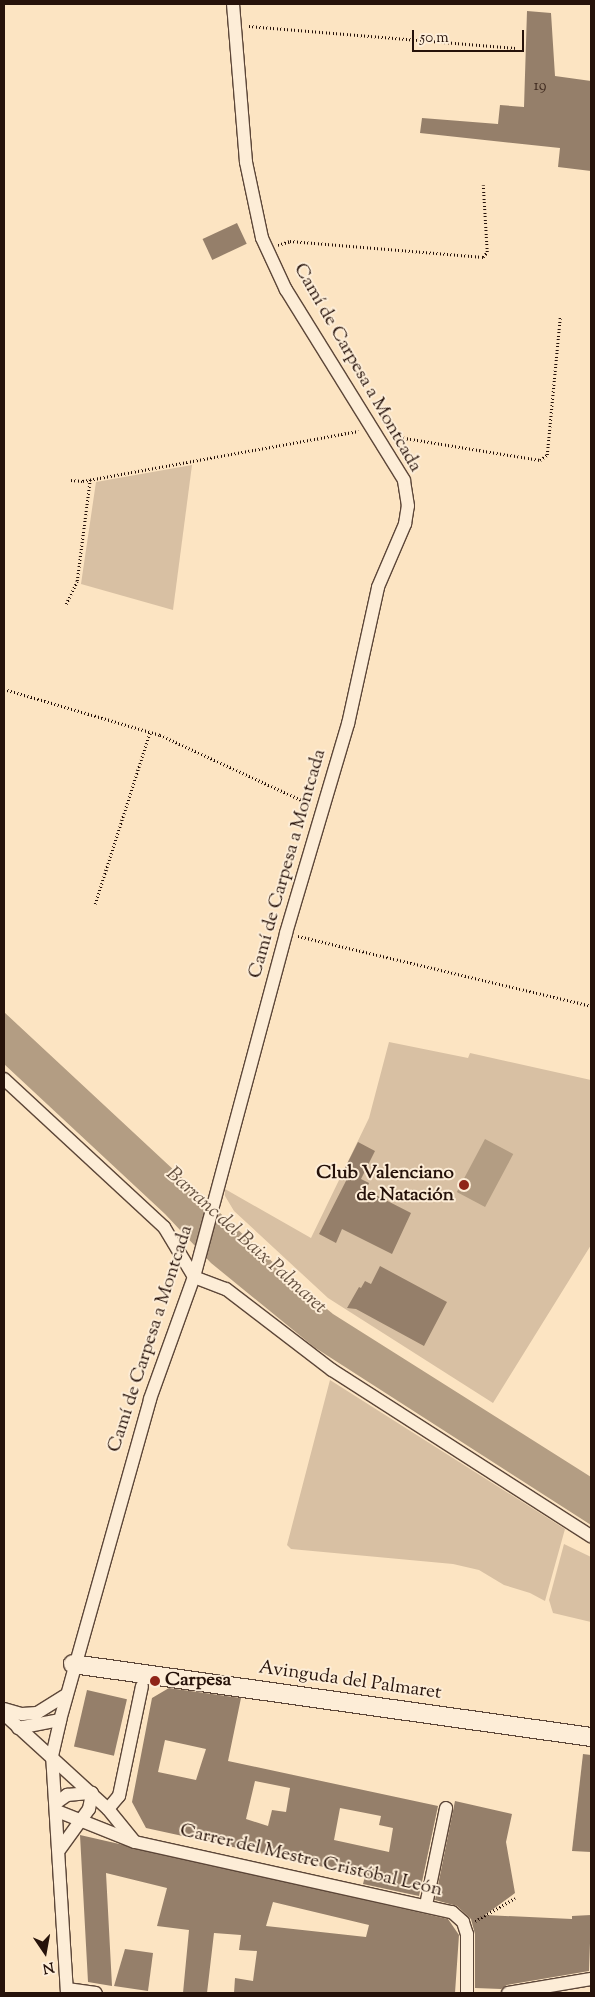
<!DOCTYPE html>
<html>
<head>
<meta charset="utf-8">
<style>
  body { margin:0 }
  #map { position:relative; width:595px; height:1997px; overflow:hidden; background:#fce4c2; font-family:"Sorts Mill Goudy",serif }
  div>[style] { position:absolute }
  .green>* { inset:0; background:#d8c0a3 }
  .water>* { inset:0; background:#b39d83; transform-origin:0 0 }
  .building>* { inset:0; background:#957f6a; transform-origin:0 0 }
  .path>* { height:2.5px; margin-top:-1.25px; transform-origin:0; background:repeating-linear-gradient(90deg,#26120a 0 1px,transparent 0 3.5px) }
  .roads { filter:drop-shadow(1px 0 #5c4638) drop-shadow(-1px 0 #5c4638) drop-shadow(0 1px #5c4638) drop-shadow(0 -1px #5c4638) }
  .street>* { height:12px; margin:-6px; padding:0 6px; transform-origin:6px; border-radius:6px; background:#fdedd7 }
  .secondary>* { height:18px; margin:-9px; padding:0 9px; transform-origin:9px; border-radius:9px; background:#fdedd7 }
  .dots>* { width:14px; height:14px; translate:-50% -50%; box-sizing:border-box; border:2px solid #fdedd7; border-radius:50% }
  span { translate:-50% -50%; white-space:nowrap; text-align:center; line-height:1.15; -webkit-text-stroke:4px #fdedd7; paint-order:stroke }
  .number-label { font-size:16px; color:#422d22 }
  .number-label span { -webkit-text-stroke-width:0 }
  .street-label { font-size:19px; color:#26120a }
  .poi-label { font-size:19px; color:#26120a; font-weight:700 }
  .right { translate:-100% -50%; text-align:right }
  .left { translate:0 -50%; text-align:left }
  .water-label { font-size:20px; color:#655140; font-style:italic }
  .frame { position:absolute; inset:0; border:5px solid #26120a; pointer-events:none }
  .north { position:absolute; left:20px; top:1927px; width:50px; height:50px; -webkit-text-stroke:4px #fdedd7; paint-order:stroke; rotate:168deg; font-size:14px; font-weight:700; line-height:20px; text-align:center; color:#26120a }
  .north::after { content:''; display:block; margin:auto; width:18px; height:22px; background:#26120a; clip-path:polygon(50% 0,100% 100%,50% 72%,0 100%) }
  .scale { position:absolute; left:412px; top:30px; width:112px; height:22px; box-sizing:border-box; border:2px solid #26120a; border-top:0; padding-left:6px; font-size:15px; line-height:18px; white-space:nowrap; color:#26120a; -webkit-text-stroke:4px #fdedd7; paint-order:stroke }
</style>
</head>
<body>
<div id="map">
  <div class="green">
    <i style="clip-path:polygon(192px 465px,173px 610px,81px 584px,96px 482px)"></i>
    <i style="clip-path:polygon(389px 1042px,468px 1058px,470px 1053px,591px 1080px,591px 1245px,493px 1403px,328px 1298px,234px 1211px,225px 1196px,225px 1189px,311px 1238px,369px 1118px)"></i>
    <i style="clip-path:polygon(330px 1380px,565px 1529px,545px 1601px,530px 1593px,504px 1585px,479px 1570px,453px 1564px,291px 1549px,287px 1545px)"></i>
    <i style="clip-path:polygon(564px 1544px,591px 1557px,591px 1622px,553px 1613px,549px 1600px)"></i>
  </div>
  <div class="water">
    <i style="clip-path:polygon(4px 1012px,293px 1281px,333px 1314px,591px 1477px,591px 1525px,314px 1347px,211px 1263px,165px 1214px,4px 1064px)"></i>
    <i style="left:485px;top:1139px;width:32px;height:60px;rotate:28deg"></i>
  </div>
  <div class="building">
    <i style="clip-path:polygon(527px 11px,551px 13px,555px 76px,591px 81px,591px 171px,558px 167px,560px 148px,420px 133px,422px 118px,498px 124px,500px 105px,524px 107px)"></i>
    <i style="left:237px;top:223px;width:23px;height:38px;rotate:65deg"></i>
    <i style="clip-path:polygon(358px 1142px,375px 1151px,361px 1179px,369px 1183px,366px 1190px,411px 1213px,392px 1254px,342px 1229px,336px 1243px,319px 1234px,350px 1173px,344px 1170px)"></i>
    <i style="clip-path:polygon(380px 1266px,447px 1302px,424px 1346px,356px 1309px,347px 1308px,359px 1287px,361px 1288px,365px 1281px,371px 1284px)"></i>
    <i style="clip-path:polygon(evenodd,169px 1688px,241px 1698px,228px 1761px,438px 1806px,419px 1896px,363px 1884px,365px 1876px,146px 1828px,132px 1802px,152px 1698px,169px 1688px,165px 1740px,206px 1749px,196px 1780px,158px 1772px,165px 1740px,169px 1688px,255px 1781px,290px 1788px,286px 1812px,272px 1810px,268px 1826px,246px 1819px,255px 1781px,169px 1688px,340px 1808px,381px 1816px,379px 1825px,393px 1828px,389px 1852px,334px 1840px,340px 1808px)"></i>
    <i style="left:87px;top:1690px;width:41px;height:58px;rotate:13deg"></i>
    <i style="clip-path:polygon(583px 1754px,591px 1755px,591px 1852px,572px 1851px)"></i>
    <i style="clip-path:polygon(455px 1801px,512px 1814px,506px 1842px,515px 1893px,485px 1915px,572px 1919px,572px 1916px,591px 1915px,589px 1971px,507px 1985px,501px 1989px,475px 1988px,475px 1934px,471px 1919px,457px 1906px,435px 1900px)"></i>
    <i style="clip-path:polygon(evenodd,80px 1835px,448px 1919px,459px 1935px,455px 1993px,234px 1993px,235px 1978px,253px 1981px,257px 1951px,239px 1950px,241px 1935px,214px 1933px,207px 1993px,183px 1993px,189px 1930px,157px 1926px,167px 1888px,106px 1873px,112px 1986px,88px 1982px,80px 1835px,273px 1902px,369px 1925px,366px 1937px,266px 1926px,273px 1902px)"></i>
    <i style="clip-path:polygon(125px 1949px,153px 1953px,148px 1991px,114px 1986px)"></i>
  </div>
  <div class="path">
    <i style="left:249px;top:26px;width:267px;rotate:4.7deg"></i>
    <i style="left:278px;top:245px;width:13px;rotate:-18deg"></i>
    <i style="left:290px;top:241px;width:194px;rotate:4.7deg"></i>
    <i style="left:483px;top:257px;width:6px;rotate:-51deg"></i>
    <i style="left:487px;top:252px;width:67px;rotate:-93.4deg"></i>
    <i style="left:393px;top:436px;width:149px;rotate:9.3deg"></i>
    <i style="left:540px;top:460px;width:9px;rotate:-36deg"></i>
    <i style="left:547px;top:455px;width:139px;rotate:-84.6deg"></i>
    <i style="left:71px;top:480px;width:12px;rotate:5deg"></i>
    <i style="left:83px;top:481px;width:280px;rotate:-10.3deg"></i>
    <i style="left:66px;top:604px;width:25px;rotate:-64deg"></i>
    <i style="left:77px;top:581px;width:103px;rotate:-82.7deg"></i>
    <i style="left:4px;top:689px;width:163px;rotate:16.4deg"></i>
    <i style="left:160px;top:735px;width:165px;rotate:24.7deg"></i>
    <i style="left:95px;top:904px;width:181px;rotate:-72.3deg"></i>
    <i style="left:298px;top:936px;width:301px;rotate:13.4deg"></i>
    <i style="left:475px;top:1921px;width:46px;rotate:-29.9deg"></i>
  </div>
  <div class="roads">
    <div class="street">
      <i style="left:4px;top:1079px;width:218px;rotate:42.8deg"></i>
      <i style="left:164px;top:1227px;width:58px;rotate:59deg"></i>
      <i style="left:194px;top:1277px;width:34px;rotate:21deg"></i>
      <i style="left:226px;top:1289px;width:133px;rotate:37.4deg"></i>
      <i style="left:332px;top:1370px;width:308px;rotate:32.7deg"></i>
      <i style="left:4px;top:1709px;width:19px;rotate:16deg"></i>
      <i style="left:22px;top:1714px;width:15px;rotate:-4deg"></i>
      <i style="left:37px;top:1713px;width:34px;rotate:-32deg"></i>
      <i style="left:4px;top:1714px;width:141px;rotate:42.4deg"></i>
      <i style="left:108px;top:1809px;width:41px;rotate:50.9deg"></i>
      <i style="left:18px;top:1728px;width:43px;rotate:-10.8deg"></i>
      <i style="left:56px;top:1803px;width:14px;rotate:-36deg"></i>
      <i style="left:67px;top:1795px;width:25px;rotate:-5deg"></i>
      <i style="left:108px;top:1809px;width:17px;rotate:-50deg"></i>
      <i style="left:119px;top:1796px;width:112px;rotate:-78.2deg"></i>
      <i style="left:57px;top:1811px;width:84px;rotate:21.7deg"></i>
      <i style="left:135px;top:1842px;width:325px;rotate:12.5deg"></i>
      <i style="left:452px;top:1912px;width:15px;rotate:42deg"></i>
      <i style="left:463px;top:1922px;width:13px;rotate:72deg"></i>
      <i style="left:467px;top:1934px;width:59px;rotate:90deg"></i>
      <i style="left:60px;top:1849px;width:49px;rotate:-54.1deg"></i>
      <i style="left:89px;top:1809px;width:16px;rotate:-79deg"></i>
      <i style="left:426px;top:1905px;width:99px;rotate:-78.3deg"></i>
      <i style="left:67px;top:1989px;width:29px;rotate:8deg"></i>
      <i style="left:67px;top:1993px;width:237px;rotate:-93.6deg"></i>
      <i style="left:52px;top:1756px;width:37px;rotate:-77deg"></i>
      <i style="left:60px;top:1720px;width:333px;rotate:-74.3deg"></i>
      <i style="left:150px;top:1399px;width:130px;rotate:-70.2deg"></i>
      <i style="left:194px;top:1277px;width:356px;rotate:-75deg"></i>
      <i style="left:286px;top:933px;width:218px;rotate:-73.5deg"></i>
      <i style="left:348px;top:724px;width:140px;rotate:-77.6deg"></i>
      <i style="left:378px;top:587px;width:69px;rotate:-66.8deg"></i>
      <i style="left:405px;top:524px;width:18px;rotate:-81deg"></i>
      <i style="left:408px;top:506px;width:26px;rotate:-99deg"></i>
      <i style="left:404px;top:480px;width:224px;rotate:-121.8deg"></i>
      <i style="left:286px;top:290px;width:57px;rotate:-114.8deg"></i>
      <i style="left:262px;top:238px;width:78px;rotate:-101.9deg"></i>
      <i style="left:246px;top:162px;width:159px;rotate:-94.7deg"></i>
      <i style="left:508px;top:1993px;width:84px;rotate:-9.6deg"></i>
    </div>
    <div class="secondary">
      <i style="left:73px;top:1664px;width:523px;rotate:8.02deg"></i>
    </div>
  </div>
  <div class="dots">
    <i style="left:464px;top:1185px;background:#8f2418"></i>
    <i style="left:155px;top:1681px;background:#8f2418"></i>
  </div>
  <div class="number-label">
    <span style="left:540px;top:87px">19</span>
  </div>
  <div class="street-label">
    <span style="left:357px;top:368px;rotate:60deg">Camí de Carpesa a Montcada</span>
    <span style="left:288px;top:864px;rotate:-74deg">Camí de Carpesa a Montcada</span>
    <span style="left:151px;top:1339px;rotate:-72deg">Camí de Carpesa a Montcada</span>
    <span style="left:350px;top:1681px;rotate:8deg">Avinguda del Palmaret</span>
    <span style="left:311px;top:1861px;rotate:13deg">Carrer del Mestre Cristóbal León</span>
  </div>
  <div class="poi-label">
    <span class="right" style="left:454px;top:1185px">Club Valenciano<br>de Natación</span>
    <span class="left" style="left:165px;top:1681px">Carpesa</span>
  </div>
  <div class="water-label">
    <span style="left:246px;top:1241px;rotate:42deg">Barranc del Baix Palmaret</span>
  </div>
  <div class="frame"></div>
  <div class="north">N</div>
  <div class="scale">50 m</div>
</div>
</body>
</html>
